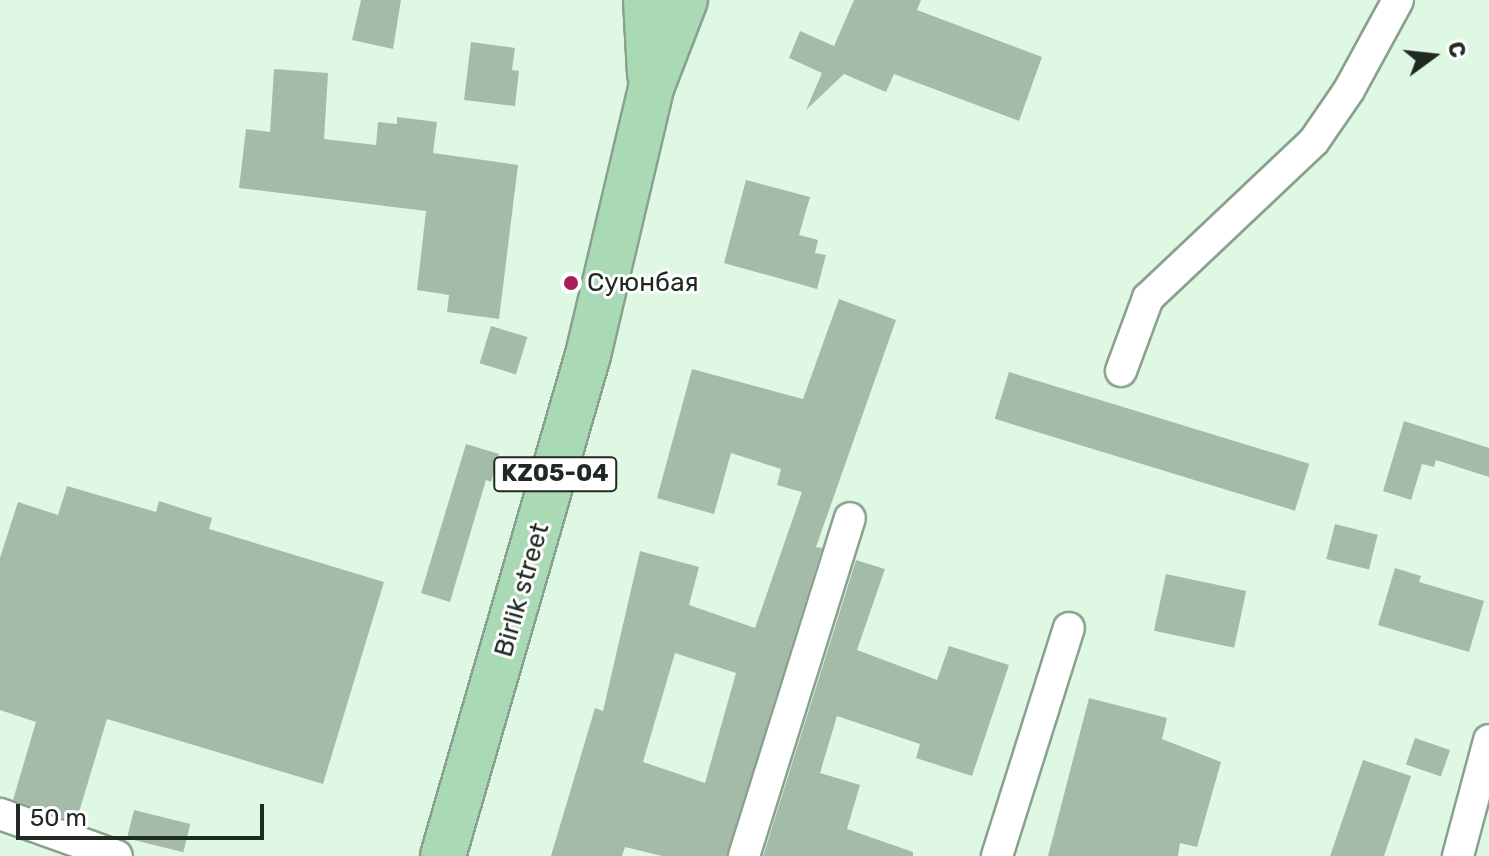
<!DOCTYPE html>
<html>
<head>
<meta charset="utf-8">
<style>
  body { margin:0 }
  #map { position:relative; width:1489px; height:856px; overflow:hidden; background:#dff8e4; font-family:Rubik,sans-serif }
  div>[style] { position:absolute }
  .building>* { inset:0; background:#a4bba9; transform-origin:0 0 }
  .roads { filter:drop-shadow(2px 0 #89a18e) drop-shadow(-2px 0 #89a18e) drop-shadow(0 2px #89a18e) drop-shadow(0 -2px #89a18e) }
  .street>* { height:30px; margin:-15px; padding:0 15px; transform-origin:15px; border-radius:15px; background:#fff }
  .primary>* { height:44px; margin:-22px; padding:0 22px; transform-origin:22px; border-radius:22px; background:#aad9b6 }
  .dots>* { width:22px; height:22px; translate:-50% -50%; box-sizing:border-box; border:4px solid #fff; border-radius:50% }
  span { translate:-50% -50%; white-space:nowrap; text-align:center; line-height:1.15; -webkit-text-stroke:6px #fff; paint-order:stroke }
  .shield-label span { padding:2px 6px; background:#fff; border:2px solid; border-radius:6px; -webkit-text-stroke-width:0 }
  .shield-label { font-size:24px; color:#202922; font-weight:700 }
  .poi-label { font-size:26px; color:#202922 }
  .left { translate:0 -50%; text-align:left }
  .street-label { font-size:26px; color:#202922 }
  .north { position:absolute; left:1393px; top:16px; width:80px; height:80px; -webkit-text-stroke:6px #fff; paint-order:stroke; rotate:75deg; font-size:22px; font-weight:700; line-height:32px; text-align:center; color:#202922 }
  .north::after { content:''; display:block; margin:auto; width:28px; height:36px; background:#202922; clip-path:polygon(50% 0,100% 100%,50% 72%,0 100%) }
  .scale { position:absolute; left:16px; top:804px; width:248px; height:36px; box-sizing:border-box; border:4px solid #202922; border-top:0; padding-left:10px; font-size:24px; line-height:28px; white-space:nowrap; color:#202922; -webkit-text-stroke:6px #fff; paint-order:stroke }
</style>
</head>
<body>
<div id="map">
  <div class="building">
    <i style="clip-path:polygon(361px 0,401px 0,393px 49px,352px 40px)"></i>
    <i style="clip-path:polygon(854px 0,921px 0,917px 10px,1042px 57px,1019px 121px,894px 74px,886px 92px,844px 74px,806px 110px,822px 73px,789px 58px,800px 31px,834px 46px)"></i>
    <i style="clip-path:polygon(471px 42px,515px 48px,512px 70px,519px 71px,515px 106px,464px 100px)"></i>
    <i style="clip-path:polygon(274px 69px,328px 73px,324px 139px,376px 145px,378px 122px,397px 124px,397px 117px,437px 122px,433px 153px,518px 165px,499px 319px,447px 312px,449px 295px,417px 290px,426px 211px,239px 188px,246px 129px,270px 132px)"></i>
    <i style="clip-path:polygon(746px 180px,810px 197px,799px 235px,818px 240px,815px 253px,826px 255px,817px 289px,724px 263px)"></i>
    <i style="clip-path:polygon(evenodd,839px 299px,896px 320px,816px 547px,822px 548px,726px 856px,662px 856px,625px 847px,622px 856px,551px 856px,595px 708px,603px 711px,640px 551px,699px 567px,689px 605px,755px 628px,802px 492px,777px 485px,781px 469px,731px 453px,714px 514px,657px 498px,692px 369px,803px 399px,839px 299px,675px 653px,736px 673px,705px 783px,643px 762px,675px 653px)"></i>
    <i style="left:491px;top:326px;width:38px;height:39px;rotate:17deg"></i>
    <i style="left:1009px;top:372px;width:314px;height:49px;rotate:17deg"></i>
    <i style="clip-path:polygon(1404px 421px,1489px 448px,1489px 477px,1436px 460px,1434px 467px,1422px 464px,1411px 500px,1383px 491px)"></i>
    <i style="clip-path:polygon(466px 444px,499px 454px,491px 482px,486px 480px,450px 602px,421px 593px)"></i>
    <i style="clip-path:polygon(67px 486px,156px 512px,159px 501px,212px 518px,209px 529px,384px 582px,323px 784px,107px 719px,76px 822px,13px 800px,36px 722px,0 710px,0 558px,18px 502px,58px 515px)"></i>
    <i style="left:1335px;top:524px;width:44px;height:36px;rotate:14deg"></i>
    <i style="clip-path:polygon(856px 560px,885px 569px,857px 650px,937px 680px,949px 646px,1009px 665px,972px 776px,916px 758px,920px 744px,837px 716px,820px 773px,860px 785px,847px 829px,913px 852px,913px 856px,763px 856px)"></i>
    <i style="clip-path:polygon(1395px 568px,1421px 576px,1419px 582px,1484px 601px,1469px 652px,1378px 625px)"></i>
    <i style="left:1166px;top:574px;width:82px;height:58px;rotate:12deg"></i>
    <i style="clip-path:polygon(1089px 698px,1167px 718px,1162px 739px,1221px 762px,1197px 847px,1180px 843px,1178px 856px,1048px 856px)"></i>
    <i style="left:1415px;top:738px;width:37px;height:28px;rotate:19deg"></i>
    <i style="clip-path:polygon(1363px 760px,1411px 776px,1384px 856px,1330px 856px)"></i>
    <i style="left:134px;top:810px;width:58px;height:29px;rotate:14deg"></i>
  </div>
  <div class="roads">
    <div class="street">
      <i style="left:1121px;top:371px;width:78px;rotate:-69.7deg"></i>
      <i style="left:1148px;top:298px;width:228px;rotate:-43.4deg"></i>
      <i style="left:1314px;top:141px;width:62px;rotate:-55.5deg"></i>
      <i style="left:1349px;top:90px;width:102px;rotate:-61.4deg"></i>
      <i style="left:0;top:814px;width:124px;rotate:19.7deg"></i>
      <i style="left:744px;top:856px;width:354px;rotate:-72.6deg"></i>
      <i style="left:997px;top:856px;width:239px;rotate:-72.5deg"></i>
      <i style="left:1458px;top:856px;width:120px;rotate:-75deg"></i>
    </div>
    <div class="primary">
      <i style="left:646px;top:0;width:74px;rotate:86.9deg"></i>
      <i style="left:443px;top:856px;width:522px;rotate:-73.86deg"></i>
      <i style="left:588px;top:355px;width:274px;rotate:-76.7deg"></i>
      <i style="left:651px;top:88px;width:94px;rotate:-68.9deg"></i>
    </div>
  </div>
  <div class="dots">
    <i style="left:571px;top:283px;background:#ab1d5a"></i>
  </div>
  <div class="shield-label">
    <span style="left:555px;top:474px">KZ05-04</span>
  </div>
  <div class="poi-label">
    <span class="left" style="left:587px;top:283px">Суюнбая</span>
  </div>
  <div class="street-label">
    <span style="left:522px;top:590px;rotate:-74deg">Birlik street</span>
  </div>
  <div class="north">С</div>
  <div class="scale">50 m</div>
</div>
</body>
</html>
